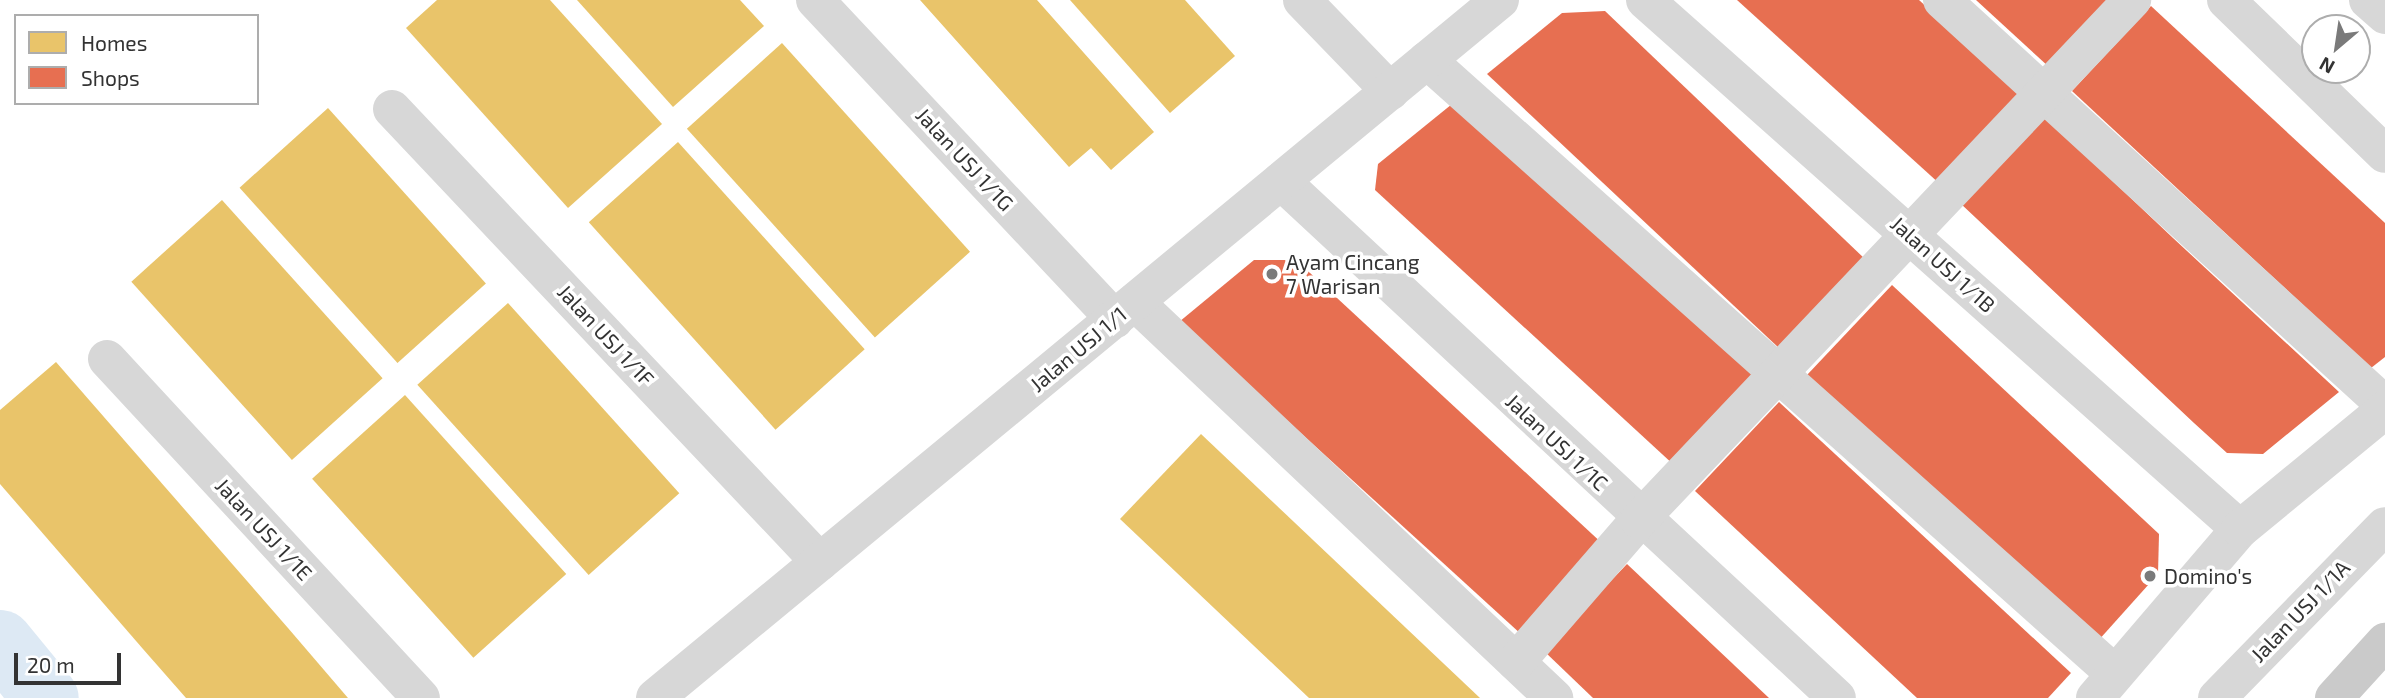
<!DOCTYPE html>
<html>
<head>
<meta charset="utf-8">
<style>
  body { margin:0 }
  #map { position:relative; width:2385px; height:698px; overflow:hidden; background:#fff; font-family:"Exo 2",sans-serif }
  div>[style] { position:absolute }
  .homes>* { inset:0; background:#e9c46a; transform-origin:0 0 }
  .shops>* { inset:0; background:#e76f51 }
  .river>* { height:65px; margin:-32.5px; padding:0 32.5px; transform-origin:32.5px; border-radius:32.5px; background:#dde9f4 }
  .minor>* { height:38px; margin:-19px; padding:0 19px; transform-origin:19px; border-radius:19px; background:#d7d7d7 }
  .major>* { height:38px; margin:-19px; padding:0 19px; transform-origin:19px; border-radius:19px; background:#cacaca }
  .dots>* { width:19px; height:19px; translate:-50% -50%; box-sizing:border-box; border:4px solid #fff; border-radius:50% }
  span { translate:-50% -50%; white-space:nowrap; text-align:center; line-height:1.15; -webkit-text-stroke:7px #fff; paint-order:stroke }
  .street-label { font-size:21px; color:#333 }
  .poi-label { font-size:21px; color:#333 }
  .left { translate:0 -50%; text-align:left }
  .legend { position:absolute; left:14px; top:14px; width:245px; height:91px; box-sizing:border-box; background:#fff; border:2px solid #adadad; margin:0; padding:9px 12px; list-style:none; font-size:21px; color:#333 }
  .legend li { display:flex; align-items:center; gap:14px; height:35px }
  .legend b { width:35px; border:2px solid #adadad }
  .north { position:absolute; left:2301px; top:14px; width:70px; height:70px; box-sizing:border-box; background:#fff; border:2px solid #adadad; border-radius:50%; rotate:209deg; font-size:19px; font-weight:700; line-height:28px; text-align:center; color:#333 }
  .north::after { content:''; display:block; margin:auto; width:24px; height:32px; background:#7a7a7a; clip-path:polygon(50% 0,100% 100%,50% 72%,0 100%) }
  .scale { position:absolute; left:14px; top:653px; width:107px; height:32px; box-sizing:border-box; border:4px solid #333; border-top:0; padding-left:9px; font-size:21px; line-height:24px; white-space:nowrap; color:#333; -webkit-text-stroke:5px #fff; paint-order:stroke }
</style>
</head>
<body>
<div id="map">
  <div class="homes">
    <i style="clip-path:polygon(437px 0,550px 0,662px 124px,568px 208px,406px 28px)"></i>
    <i style="clip-path:polygon(577px 0,740px 0,764px 26px,673px 107px)"></i>
    <i style="clip-path:polygon(920px 0,1037px 0,1154px 132px,1111px 170px,1091px 148px,1069px 167px)"></i>
    <i style="clip-path:polygon(1070px 0,1185px 0,1235px 56px,1170px 113px)"></i>
    <i style="left:782px;top:43px;width:281px;height:128px;rotate:48deg"></i>
    <i style="left:328px;top:108px;width:236px;height:119px;rotate:48deg"></i>
    <i style="left:678px;top:142px;width:279px;height:120px;rotate:48deg"></i>
    <i style="left:222px;top:200px;width:240px;height:122px;rotate:48deg"></i>
    <i style="left:508px;top:303px;width:256px;height:122px;rotate:48deg"></i>
    <i style="clip-path:polygon(56px 362px,288px 628px,348px 698px,186px 698px,143px 649px,0 484px,0 410px)"></i>
    <i style="left:405px;top:395px;width:241px;height:125px;rotate:48deg"></i>
    <i style="clip-path:polygon(1201px 434px,1480px 698px,1309px 698px,1120px 519px)"></i>
  </div>
  <div class="shops">
    <i style="clip-path:polygon(1737px 0,1919px 0,2023px 95px,1941px 185px)"></i>
    <i style="clip-path:polygon(1976px 0,2111px 0,2049px 67px)"></i>
    <i style="clip-path:polygon(2151px 6px,2385px 223px,2385px 357px,2371px 368px,2072px 91px)"></i>
    <i style="clip-path:polygon(1605px 11px,1866px 260px,1781px 350px,1487px 74px,1562px 13px)"></i>
    <i style="clip-path:polygon(1457px 100px,1758px 378px,1675px 466px,1375px 190px,1378px 164px)"></i>
    <i style="clip-path:polygon(2043px 115px,2173px 238px,2339px 392px,2263px 454px,2227px 453px,2194px 423px,1960px 203px)"></i>
    <i style="clip-path:polygon(1254px 260px,1296px 260px,1605px 546px,1522px 635px,1179px 322px)"></i>
    <i style="clip-path:polygon(1892px 285px,2159px 534px,2158px 574px,2097px 642px,1807px 375px)"></i>
    <i style="clip-path:polygon(1779px 402px,2071px 673px,2048px 698px,1917px 698px,1695px 491px)"></i>
    <i style="clip-path:polygon(1627px 564px,1769px 698px,1593px 698px,1544px 651px)"></i>
  </div>
  <div class="river">
    <i style="left:0;top:642px;width:72px;rotate:50.6deg"></i>
  </div>
  <div class="minor">
    <i style="left:815px;top:0;width:438px;rotate:46.8deg"></i>
    <i style="left:1302px;top:0;width:127px;rotate:46deg"></i>
    <i style="left:1645px;top:0;width:796px;rotate:41.64deg"></i>
    <i style="left:1942px;top:0;width:600px;rotate:42.43deg"></i>
    <i style="left:2226px;top:0;width:221px;rotate:44.1deg"></i>
    <i style="left:2368px;top:0;width:23px;rotate:41deg"></i>
    <i style="left:1427px;top:60px;width:922px;rotate:41.75deg"></i>
    <i style="left:392px;top:109px;width:623px;rotate:46.63deg"></i>
    <i style="left:1281px;top:181px;width:759px;rotate:42.92deg"></i>
    <i style="left:1135px;top:302px;width:577px;rotate:43.38deg"></i>
    <i style="left:107px;top:359px;width:462px;rotate:47.2deg"></i>
    <i style="left:1516px;top:662px;width:188px;rotate:-49.1deg"></i>
    <i style="left:1639px;top:520px;width:717px;rotate:-46.53deg"></i>
    <i style="left:655px;top:698px;width:1096px;rotate:-39.56deg"></i>
    <i style="left:2095px;top:698px;width:223px;rotate:-49.4deg"></i>
    <i style="left:2240px;top:529px;width:188px;rotate:-39.4deg"></i>
    <i style="left:2217px;top:698px;width:240px;rotate:-45.7deg"></i>
  </div>
  <div class="major">
    <i style="left:2334px;top:698px;width:76px;rotate:-47.7deg"></i>
  </div>
  <div class="dots">
    <i style="left:1272px;top:274px;background:#7a7a7a"></i>
    <i style="left:2150px;top:576px;background:#7a7a7a"></i>
  </div>
  <div class="street-label">
    <span style="left:965px;top:159px;rotate:47deg">Jalan USJ 1/1G</span>
    <span style="left:1943px;top:264px;rotate:42deg">Jalan USJ 1/1B</span>
    <span style="left:606px;top:335px;rotate:47deg">Jalan USJ 1/1F</span>
    <span style="left:1078px;top:349px;rotate:-40deg">Jalan USJ 1/1</span>
    <span style="left:1557px;top:442px;rotate:43deg">Jalan USJ 1/1C</span>
    <span style="left:264px;top:529px;rotate:47deg">Jalan USJ 1/1E</span>
    <span style="left:2300px;top:611px;rotate:-46deg">Jalan USJ 1/1A</span>
  </div>
  <div class="poi-label">
    <span class="left" style="left:1286px;top:274px">Ayam Cincang<br>7 Warisan</span>
    <span class="left" style="left:2164px;top:576px">Domino's</span>
  </div>
  <ul class="legend">
  <li><b style="height:19px;background:#e9c46a"></b>Homes</li>
  <li><b style="height:19px;background:#e76f51"></b>Shops</li>
  </ul>
  <div class="north">N</div>
  <div class="scale">20 m</div>
</div>
</body>
</html>
